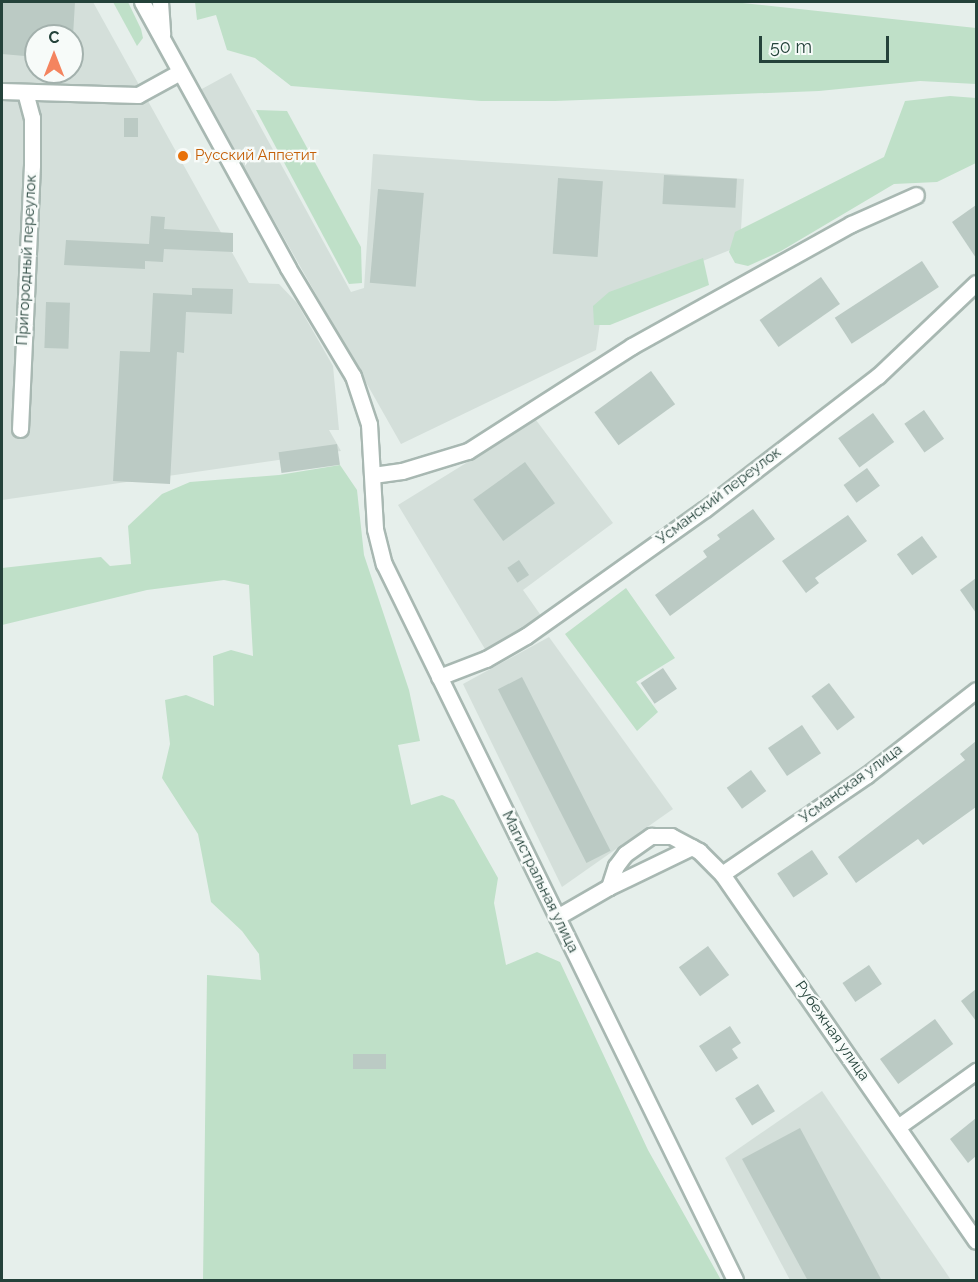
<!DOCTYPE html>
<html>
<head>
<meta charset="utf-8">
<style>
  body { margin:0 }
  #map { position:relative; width:978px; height:1282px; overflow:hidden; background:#e6efeb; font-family:Raleway,sans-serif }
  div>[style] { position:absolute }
  .built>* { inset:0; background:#d4dfda }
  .green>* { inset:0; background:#bfe0c8 }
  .building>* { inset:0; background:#bbcac4; transform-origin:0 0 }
  .roads { filter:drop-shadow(2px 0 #a8b8b2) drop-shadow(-2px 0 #a8b8b2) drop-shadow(0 2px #a8b8b2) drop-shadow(0 -2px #a8b8b2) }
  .street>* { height:15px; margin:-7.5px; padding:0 7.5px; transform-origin:7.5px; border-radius:7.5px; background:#fff }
  .dots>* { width:16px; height:16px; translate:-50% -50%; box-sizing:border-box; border:3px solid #f7fbf9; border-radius:50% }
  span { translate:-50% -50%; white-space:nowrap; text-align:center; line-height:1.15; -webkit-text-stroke:4.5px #f7fbf9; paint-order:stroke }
  .food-label { font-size:15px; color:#c56008 }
  .left { translate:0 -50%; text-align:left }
  .street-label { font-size:15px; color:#24423a }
  .frame { position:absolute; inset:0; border:3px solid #24423a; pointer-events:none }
  .north { position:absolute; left:24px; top:24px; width:60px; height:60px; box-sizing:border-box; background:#f7fbf9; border:2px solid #a3b1ad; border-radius:50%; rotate:0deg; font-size:16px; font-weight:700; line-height:24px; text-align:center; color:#24423a }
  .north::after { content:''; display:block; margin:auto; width:21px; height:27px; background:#f4845f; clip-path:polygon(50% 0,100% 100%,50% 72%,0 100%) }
  .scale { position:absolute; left:759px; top:36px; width:130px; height:27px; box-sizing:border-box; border:3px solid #24423a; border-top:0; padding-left:8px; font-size:18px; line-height:21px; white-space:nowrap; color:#24423a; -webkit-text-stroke:4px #f7fbf9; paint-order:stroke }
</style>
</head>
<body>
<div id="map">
  <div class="built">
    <i style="clip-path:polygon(evenodd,2px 2px,93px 2px,249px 283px,279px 284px,297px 303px,333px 366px,339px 430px,329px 430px,341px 451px,2px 500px,2px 2px,36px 36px,72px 36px,72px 72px,36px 72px,36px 36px)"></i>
    <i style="clip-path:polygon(231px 73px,351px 292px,364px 288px,373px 154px,744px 179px,740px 246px,603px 301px,596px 350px,401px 444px,200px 90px)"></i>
    <i style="clip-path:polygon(536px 420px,613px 523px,523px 590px,542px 617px,527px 628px,485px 649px,398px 505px)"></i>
    <i style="clip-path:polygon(549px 637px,673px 809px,562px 887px,463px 684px)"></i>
    <i style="clip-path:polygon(822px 1091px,951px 1280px,790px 1280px,725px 1158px)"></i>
  </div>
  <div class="green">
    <i style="clip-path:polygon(113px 2px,128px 2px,141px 29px,143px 38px,137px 46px)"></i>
    <i style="clip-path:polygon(195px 2px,733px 2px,976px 28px,976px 84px,920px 81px,819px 91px,555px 101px,481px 101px,291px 86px,255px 58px,227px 50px,216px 15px,197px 20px)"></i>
    <i style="clip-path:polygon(950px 96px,976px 98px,976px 163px,937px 182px,894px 184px,781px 251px,748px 266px,735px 263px,729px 252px,735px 232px,884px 157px,905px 101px)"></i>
    <i style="clip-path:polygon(256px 110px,287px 111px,361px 247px,362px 283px,349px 284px)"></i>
    <i style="clip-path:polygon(703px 258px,709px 285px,610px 325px,594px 325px,593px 306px,609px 292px)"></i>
    <i style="clip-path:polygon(340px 465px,357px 490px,364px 555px,409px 690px,420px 741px,398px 745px,411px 805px,442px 795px,454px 800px,498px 878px,494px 903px,506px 965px,537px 952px,560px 962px,648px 1150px,721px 1280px,203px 1280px,207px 975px,261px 980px,259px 954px,242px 931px,211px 902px,198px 834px,162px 778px,170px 744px,165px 700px,186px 695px,214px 706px,213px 656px,231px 650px,253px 656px,249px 585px,224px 580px,147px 590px,2px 625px,2px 568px,101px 557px,110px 566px,131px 564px,128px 526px,162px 494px,190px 482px,279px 475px)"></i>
    <i style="clip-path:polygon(626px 588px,675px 658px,636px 682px,658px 712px,637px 731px,565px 634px)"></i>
  </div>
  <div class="building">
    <i style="clip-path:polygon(2px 2px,75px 2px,73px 36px,36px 36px,36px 57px,2px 54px)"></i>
    <i style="left:124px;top:118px;width:14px;height:19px"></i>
    <i style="left:664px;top:175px;width:73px;height:29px;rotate:3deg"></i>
    <i style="left:558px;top:178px;width:45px;height:76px;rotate:4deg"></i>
    <i style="left:378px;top:189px;width:46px;height:94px;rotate:5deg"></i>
    <i style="clip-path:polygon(976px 205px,976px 258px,952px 222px)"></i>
    <i style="clip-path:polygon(151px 216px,165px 217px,164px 229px,233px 233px,233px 252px,164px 249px,163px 262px,145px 261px,145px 269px,64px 265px,66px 240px,149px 244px)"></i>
    <i style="left:922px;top:261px;width:31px;height:104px;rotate:57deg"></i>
    <i style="left:821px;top:277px;width:33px;height:75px;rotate:55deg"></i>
    <i style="clip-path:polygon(192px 288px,233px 289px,232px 314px,186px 312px,184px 353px,177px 352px,170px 484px,113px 481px,120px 351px,150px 352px,153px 293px,192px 295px)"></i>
    <i style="left:46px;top:302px;width:24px;height:46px;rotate:2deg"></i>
    <i style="left:651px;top:371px;width:41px;height:70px;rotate:54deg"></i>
    <i style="left:924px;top:410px;width:35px;height:24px;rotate:55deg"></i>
    <i style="left:873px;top:413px;width:36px;height:43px;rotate:54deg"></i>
    <i style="left:337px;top:444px;width:21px;height:59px;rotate:82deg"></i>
    <i style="left:525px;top:462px;width:51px;height:64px;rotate:54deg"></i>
    <i style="left:867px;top:468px;width:22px;height:29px;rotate:54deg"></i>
    <i style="clip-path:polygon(753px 509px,775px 539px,670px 616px,655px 595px,707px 557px,703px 551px,720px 539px,717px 535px)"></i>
    <i style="clip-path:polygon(848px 515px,867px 541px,815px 578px,819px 583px,806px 593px,782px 561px)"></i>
    <i style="left:922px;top:536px;width:26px;height:31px;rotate:54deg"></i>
    <i style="left:519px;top:560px;width:18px;height:14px;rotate:56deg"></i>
    <i style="clip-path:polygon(976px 578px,976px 613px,960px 590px)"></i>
    <i style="left:663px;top:668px;width:25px;height:27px;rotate:56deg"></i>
    <i style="left:522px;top:677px;width:195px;height:27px;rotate:63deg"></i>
    <i style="left:829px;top:683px;width:43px;height:22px;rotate:53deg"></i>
    <i style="left:802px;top:725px;width:34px;height:41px;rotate:56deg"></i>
    <i style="clip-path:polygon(976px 741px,976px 807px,923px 845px,918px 839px,856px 883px,838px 857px,965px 760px,960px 754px)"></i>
    <i style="left:751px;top:770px;width:26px;height:30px;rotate:54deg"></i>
    <i style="left:812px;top:850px;width:29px;height:42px;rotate:56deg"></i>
    <i style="left:708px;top:946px;width:36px;height:36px;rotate:54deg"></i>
    <i style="left:869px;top:965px;width:23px;height:32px;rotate:56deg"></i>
    <i style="clip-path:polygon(976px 989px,976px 1021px,961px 1001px)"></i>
    <i style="left:935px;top:1019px;width:31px;height:68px;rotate:54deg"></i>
    <i style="clip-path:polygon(730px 1026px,741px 1043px,732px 1049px,738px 1058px,716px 1072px,699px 1046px)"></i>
    <i style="left:353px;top:1054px;width:33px;height:15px"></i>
    <i style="left:758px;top:1084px;width:32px;height:27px;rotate:58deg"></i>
    <i style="clip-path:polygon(976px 1118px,976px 1156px,968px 1163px,950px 1139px)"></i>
    <i style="clip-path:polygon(800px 1128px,882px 1281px,808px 1281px,742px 1159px)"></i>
  </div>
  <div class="roads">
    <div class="street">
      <i style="left:142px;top:2px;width:303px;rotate:61.2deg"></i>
      <i style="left:288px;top:268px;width:126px;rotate:59deg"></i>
      <i style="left:353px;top:376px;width:51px;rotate:71.6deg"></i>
      <i style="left:369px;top:424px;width:105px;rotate:86.7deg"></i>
      <i style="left:375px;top:529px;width:36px;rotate:76deg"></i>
      <i style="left:384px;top:564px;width:797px;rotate:63.88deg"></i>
      <i style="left:160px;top:2px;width:32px;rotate:86deg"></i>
      <i style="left:2px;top:91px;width:136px;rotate:1.7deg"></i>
      <i style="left:138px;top:95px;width:46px;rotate:-28.8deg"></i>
      <i style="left:20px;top:429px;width:264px;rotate:-87.4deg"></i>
      <i style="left:32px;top:165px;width:47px;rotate:-90deg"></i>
      <i style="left:32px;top:118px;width:27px;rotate:-105deg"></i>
      <i style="left:373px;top:475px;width:29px;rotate:-8deg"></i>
      <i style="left:402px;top:471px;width:69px;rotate:-16.9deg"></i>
      <i style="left:468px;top:451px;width:195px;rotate:-32.6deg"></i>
      <i style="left:632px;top:346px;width:251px;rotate:-29.1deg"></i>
      <i style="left:851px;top:224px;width:71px;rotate:-24deg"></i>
      <i style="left:439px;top:677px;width:50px;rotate:-21deg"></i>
      <i style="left:486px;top:659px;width:46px;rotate:-29.9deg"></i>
      <i style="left:526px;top:636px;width:219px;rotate:-35.4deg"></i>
      <i style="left:705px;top:509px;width:218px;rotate:-37.6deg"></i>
      <i style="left:878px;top:376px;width:135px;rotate:-43.5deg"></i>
      <i style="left:722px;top:874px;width:176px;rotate:-34.3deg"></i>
      <i style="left:867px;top:775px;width:138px;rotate:-37.9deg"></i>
      <i style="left:609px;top:887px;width:92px;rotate:-25.7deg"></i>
      <i style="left:557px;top:917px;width:60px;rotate:-30deg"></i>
      <i style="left:609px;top:887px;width:22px;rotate:-72deg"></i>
      <i style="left:616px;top:866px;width:15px;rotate:-53deg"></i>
      <i style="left:625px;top:854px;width:32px;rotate:-35deg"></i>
      <i style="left:651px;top:836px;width:20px"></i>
      <i style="left:671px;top:836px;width:32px;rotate:28deg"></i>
      <i style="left:699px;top:851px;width:33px;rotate:45deg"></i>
      <i style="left:722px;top:874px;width:446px;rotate:55.3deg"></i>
      <i style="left:899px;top:1126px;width:95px;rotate:-35.5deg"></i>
    </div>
  </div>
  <div class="dots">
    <i style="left:183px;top:156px;background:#e8710a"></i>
  </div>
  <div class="food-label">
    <span class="left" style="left:195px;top:156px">Русский Аппетит</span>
  </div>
  <div class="street-label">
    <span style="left:27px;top:260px;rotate:-87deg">Пригородный переулок</span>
    <span style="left:719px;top:496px;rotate:-37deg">Усманский переулок</span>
    <span style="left:851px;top:784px;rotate:-36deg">Усманская улица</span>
    <span style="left:540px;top:882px;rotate:64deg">Магистральная улица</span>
    <span style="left:832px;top:1031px;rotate:55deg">Рубежная улица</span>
  </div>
  <div class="frame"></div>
  <div class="north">С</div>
  <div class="scale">50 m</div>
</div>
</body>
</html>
